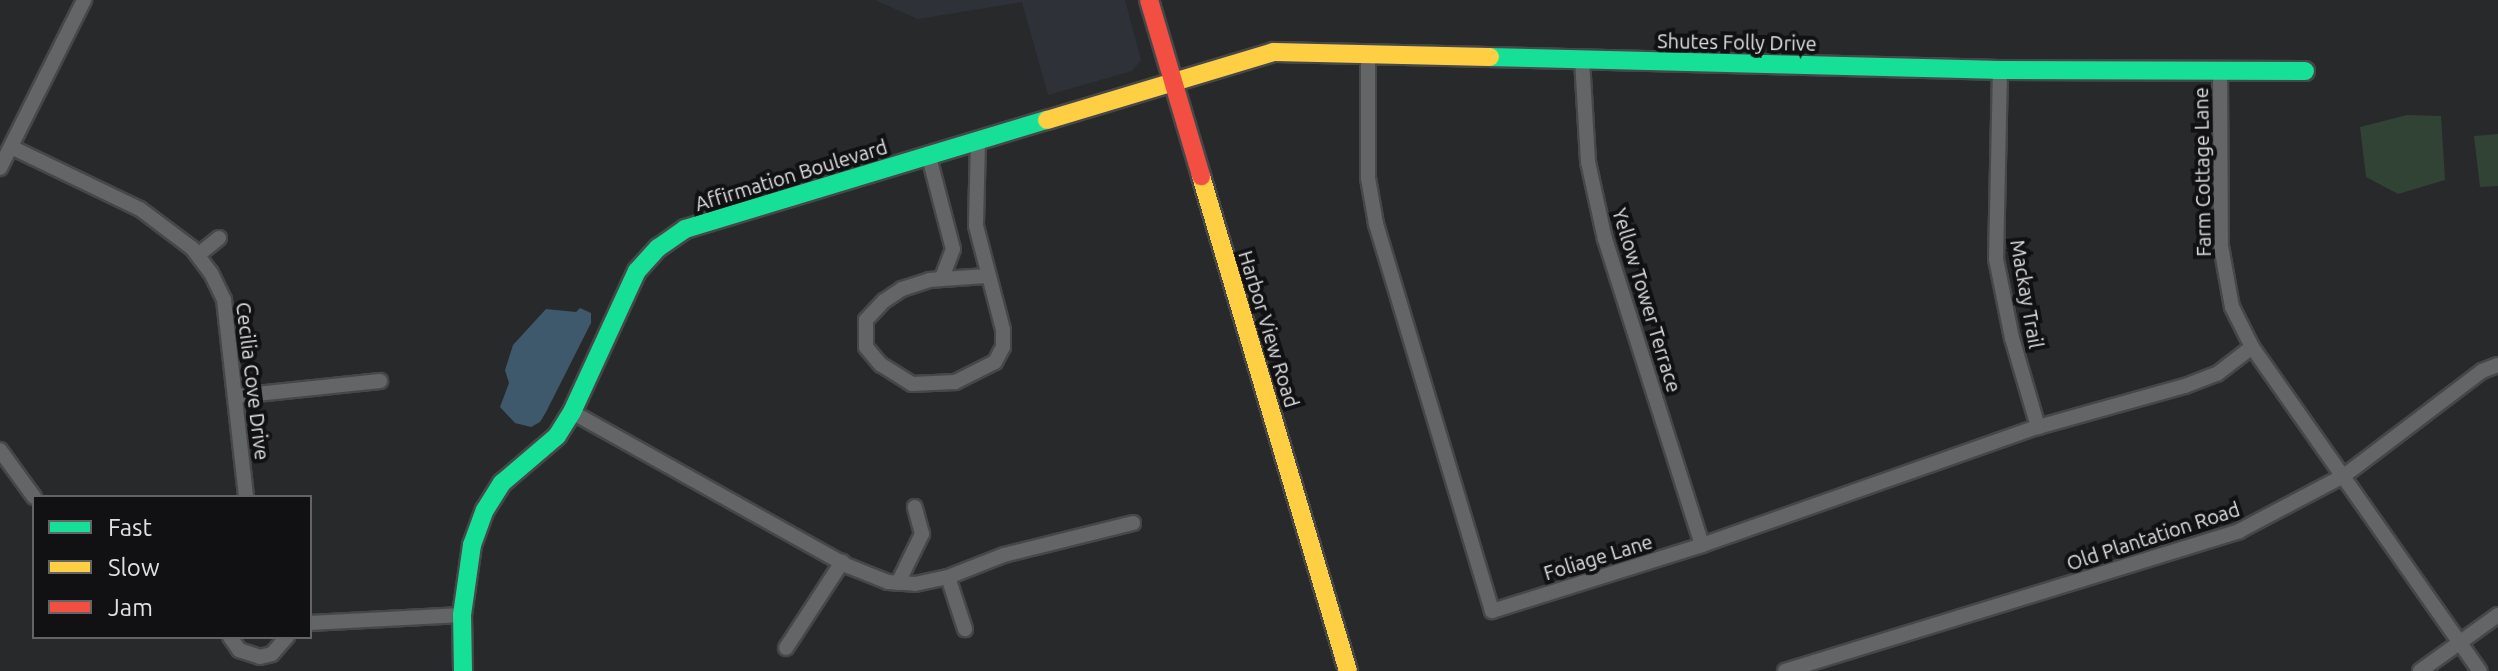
<!DOCTYPE html>
<html>
<head>
<meta charset="utf-8">
<style>
  body { margin:0 }
  #map { position:relative; width:2498px; height:671px; overflow:hidden; background:#28292b; font-family:Ubuntu,sans-serif }
  div>[style] { position:absolute }
  .built>* { inset:0; background:#2e3138 }
  .green>* { inset:0; background:#304335 }
  .water>* { inset:0; background:#3e586c }
  .roads { filter:drop-shadow(2px 0 #464749) drop-shadow(-2px 0 #464749) drop-shadow(0 2px #464749) drop-shadow(0 -2px #464749) }
  .street>* { height:14px; margin:-7px; padding:0 7px; transform-origin:7px; border-radius:7px; background:#646566 }
  .fast>* { height:18px; margin:-9px; padding:0 9px; transform-origin:9px; border-radius:9px; background:#16e098 }
  .slow>* { height:18px; margin:-9px; padding:0 9px; transform-origin:9px; border-radius:9px; background:#ffcf43 }
  .jam>* { height:18px; margin:-9px; padding:0 9px; transform-origin:9px; border-radius:9px; background:#f24e42 }
  span { translate:-50% -50%; white-space:nowrap; text-align:center; line-height:1.15; -webkit-text-stroke:8px #111113; paint-order:stroke }
  .street-label { font-size:20px; color:#dfe0e3 }
  .legend { position:absolute; left:32px; top:495px; width:280px; height:144px; box-sizing:border-box; background:#111113; border:2px solid #636466; margin:0; padding:10px 14px; list-style:none; font-size:24px; color:#dfe0e3 }
  .legend li { display:flex; align-items:center; gap:16px; height:40px }
  .legend b { width:40px; border:2px solid #636466 }
</style>
</head>
<body>
<div id="map">
  <div class="built">
    <i style="clip-path:polygon(875px 0,1125px 0,1141px 60px,1132px 71px,1048px 95px,1022px 2px,918px 19px)"></i>
  </div>
  <div class="green">
    <i style="clip-path:polygon(2407px 115px,2441px 116px,2445px 180px,2398px 194px,2366px 177px,2360px 127px)"></i>
    <i style="clip-path:polygon(2498px 134px,2498px 186px,2480px 187px,2474px 136px)"></i>
  </div>
  <div class="water">
    <i style="clip-path:polygon(580px 308px,591px 313px,591px 323px,546px 412px,540px 422px,531px 427px,515px 423px,500px 407px,509px 383px,505px 370px,513px 345px,546px 309px,576px 312px)"></i>
  </div>
  <div class="roads">
    <div class="street">
      <i style="left:1368px;top:57px;width:121px;rotate:90deg"></i>
      <i style="left:1368px;top:178px;width:47px;rotate:80.1deg"></i>
      <i style="left:1376px;top:224px;width:404px;rotate:73.3deg"></i>
      <i style="left:1492px;top:611px;width:220px;rotate:-17.4deg"></i>
      <i style="left:1702px;top:545px;width:356px;rotate:-19.4deg"></i>
      <i style="left:2038px;top:427px;width:153px;rotate:-15.6deg"></i>
      <i style="left:2185px;top:386px;width:34px;rotate:-21deg"></i>
      <i style="left:2217px;top:374px;width:44px;rotate:-37.6deg"></i>
      <i style="left:1582px;top:60px;width:102px;rotate:86.6deg"></i>
      <i style="left:1588px;top:162px;width:79px;rotate:77.6deg"></i>
      <i style="left:1605px;top:239px;width:321px;rotate:72.4deg"></i>
      <i style="left:2000px;top:70px;width:189px;rotate:91.2deg"></i>
      <i style="left:1996px;top:259px;width:81px;rotate:78.6deg"></i>
      <i style="left:2012px;top:338px;width:93px;rotate:73.7deg"></i>
      <i style="left:2220px;top:72px;width:174px;rotate:89.7deg"></i>
      <i style="left:2221px;top:246px;width:62px;rotate:79.8deg"></i>
      <i style="left:2232px;top:307px;width:45px;rotate:63.4deg"></i>
      <i style="left:2252px;top:347px;width:396px;rotate:54.9deg"></i>
      <i style="left:978px;top:142px;width:84px;rotate:91.4deg"></i>
      <i style="left:976px;top:226px;width:107px;rotate:75.4deg"></i>
      <i style="left:1003px;top:330px;width:17px;rotate:90deg"></i>
      <i style="left:1003px;top:347px;width:17px;rotate:118deg"></i>
      <i style="left:995px;top:362px;width:45px;rotate:153.4deg"></i>
      <i style="left:955px;top:382px;width:43px;rotate:177.3deg"></i>
      <i style="left:912px;top:384px;width:36px;rotate:-148deg"></i>
      <i style="left:881px;top:365px;width:23px;rotate:-130deg"></i>
      <i style="left:866px;top:347px;width:27px;rotate:-90deg"></i>
      <i style="left:866px;top:320px;width:26px;rotate:-47deg"></i>
      <i style="left:884px;top:301px;width:22px;rotate:-34deg"></i>
      <i style="left:902px;top:289px;width:28px;rotate:-18deg"></i>
      <i style="left:929px;top:280px;width:57px;rotate:-4deg"></i>
      <i style="left:11px;top:147px;width:143px;rotate:25.7deg"></i>
      <i style="left:140px;top:209px;width:65px;rotate:36.9deg"></i>
      <i style="left:192px;top:248px;width:31px;rotate:53deg"></i>
      <i style="left:211px;top:273px;width:30px;rotate:64deg"></i>
      <i style="left:224px;top:300px;width:198px;rotate:83.6deg"></i>
      <i style="left:929px;top:157px;width:95px;rotate:75.4deg"></i>
      <i style="left:953px;top:249px;width:31px;rotate:111deg"></i>
      <i style="left:0;top:168px;width:188px;rotate:-63.4deg"></i>
      <i style="left:198px;top:255px;width:27px;rotate:-39deg"></i>
      <i style="left:237px;top:396px;width:144px;rotate:-6deg"></i>
      <i style="left:572px;top:412px;width:316px;rotate:29.2deg"></i>
      <i style="left:848px;top:566px;width:43px;rotate:21.8deg"></i>
      <i style="left:888px;top:582px;width:27px;rotate:4deg"></i>
      <i style="left:915px;top:584px;width:34px;rotate:-12deg"></i>
      <i style="left:948px;top:577px;width:60px;rotate:-21.4deg"></i>
      <i style="left:1004px;top:555px;width:133px;rotate:-13.9deg"></i>
      <i style="left:0;top:450px;width:58px;rotate:54.1deg"></i>
      <i style="left:948px;top:577px;width:55px;rotate:71.9deg"></i>
      <i style="left:898px;top:583px;width:55px;rotate:-63.9deg"></i>
      <i style="left:922px;top:534px;width:28px;rotate:-105deg"></i>
      <i style="left:310px;top:623px;width:152px;rotate:-3deg"></i>
      <i style="left:230px;top:637px;width:16px;rotate:55deg"></i>
      <i style="left:239px;top:650px;width:22px;rotate:18deg"></i>
      <i style="left:260px;top:657px;width:12px;rotate:-14deg"></i>
      <i style="left:272px;top:654px;width:23px;rotate:-49deg"></i>
      <i style="left:786px;top:648px;width:103px;rotate:-56.9deg"></i>
      <i style="left:1785px;top:671px;width:475px;rotate:-17.1deg"></i>
      <i style="left:2239px;top:531px;width:120px;rotate:-27.8deg"></i>
      <i style="left:2345px;top:475px;width:172px;rotate:-37.2deg"></i>
      <i style="left:2482px;top:371px;width:17px;rotate:-21deg"></i>
      <i style="left:2420px;top:671px;width:96px;rotate:-35.7deg"></i>
    </div>
    <div class="fast">
      <i style="left:1490px;top:57px;width:510px;rotate:1.46deg"></i>
      <i style="left:2000px;top:70px;width:305px;rotate:0.2deg"></i>
      <i style="left:463px;top:671px;width:56px;rotate:-91deg"></i>
      <i style="left:462px;top:615px;width:71px;rotate:-81.9deg"></i>
      <i style="left:472px;top:545px;width:37px;rotate:-70deg"></i>
      <i style="left:485px;top:510px;width:32px;rotate:-58deg"></i>
      <i style="left:502px;top:483px;width:72px;rotate:-40.5deg"></i>
      <i style="left:557px;top:436px;width:28px;rotate:-58deg"></i>
      <i style="left:572px;top:412px;width:155px;rotate:-65.3deg"></i>
      <i style="left:637px;top:271px;width:31px;rotate:-48deg"></i>
      <i style="left:658px;top:248px;width:33px;rotate:-35deg"></i>
      <i style="left:685px;top:229px;width:378px;rotate:-16.8deg"></i>
    </div>
    <div class="slow">
      <i style="left:1047px;top:120px;width:236px;rotate:-16.7deg"></i>
      <i style="left:1273px;top:52px;width:217px;rotate:1.3deg"></i>
      <i style="left:1201px;top:176px;width:516px;rotate:73.46deg"></i>
    </div>
    <div class="jam">
      <i style="left:1149px;top:0;width:184px;rotate:73.5deg"></i>
    </div>
  </div>
  <div class="street-label">
    <span style="left:1737px;top:42px;rotate:1deg">Shutes Folly Drive</span>
    <span style="left:2202px;top:172px;rotate:-91deg">Farm Cottage Lane</span>
    <span style="left:791px;top:175px;rotate:-17deg">Affirmation Boulevard</span>
    <span style="left:2027px;top:294px;rotate:80deg">Mackay Trail</span>
    <span style="left:1647px;top:300px;rotate:73deg">Yellow Tower Terrace</span>
    <span style="left:1269px;top:329px;rotate:73deg">Harbor View Road</span>
    <span style="left:253px;top:381px;rotate:83deg">Cecilia Cove Drive</span>
    <span style="left:2153px;top:536px;rotate:-18deg">Old Plantation Road</span>
    <span style="left:1598px;top:557px;rotate:-17deg">Foliage Lane</span>
  </div>
  <ul class="legend">
  <li><b style="height:10px;background:#16e098"></b>Fast</li>
  <li><b style="height:10px;background:#ffcf43"></b>Slow</li>
  <li><b style="height:10px;background:#f24e42"></b>Jam</li>
  </ul>
</div>
</body>
</html>
